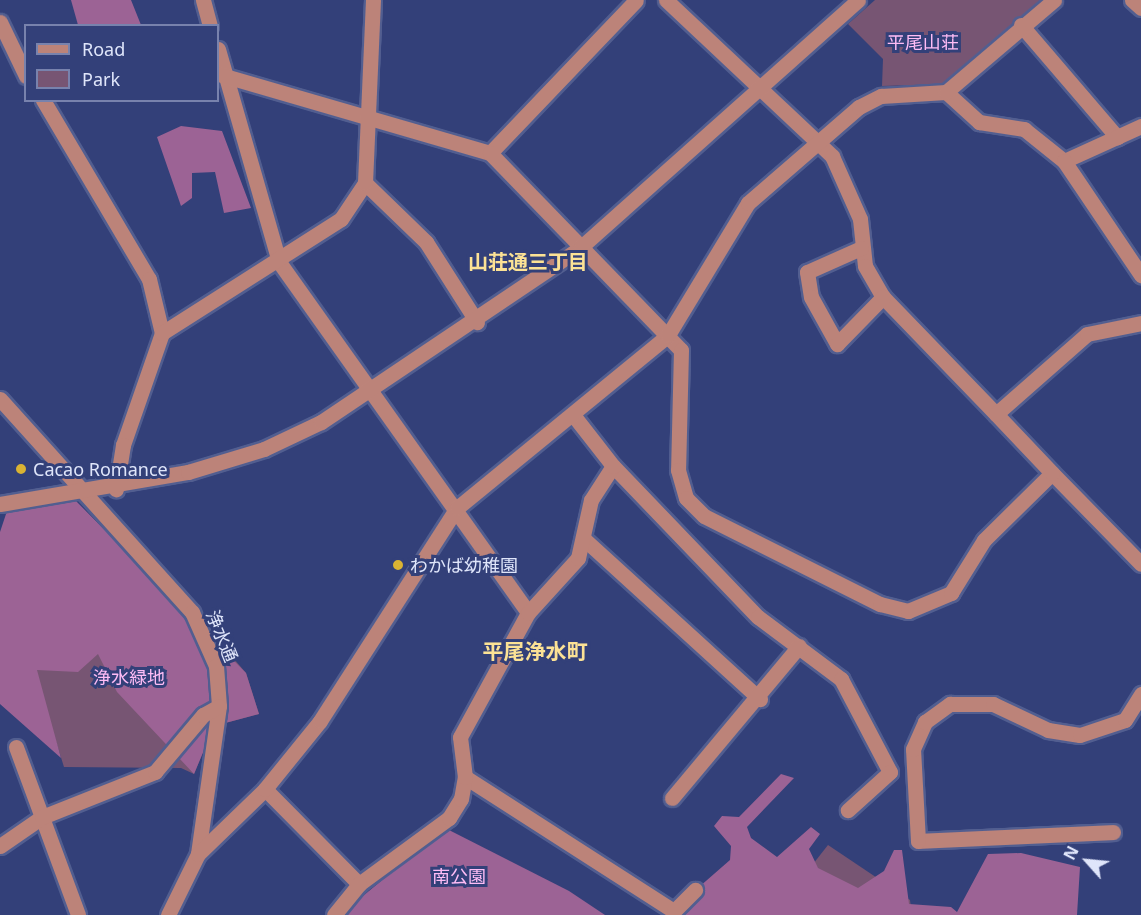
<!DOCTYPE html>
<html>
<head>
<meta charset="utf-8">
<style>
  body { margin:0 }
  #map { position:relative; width:1141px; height:915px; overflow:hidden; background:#334079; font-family:"Noto Sans","Noto Sans JP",sans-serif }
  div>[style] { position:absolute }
  .green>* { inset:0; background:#775573 }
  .forest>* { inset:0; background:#9c6395 }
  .roads { filter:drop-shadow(2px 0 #525e90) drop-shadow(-2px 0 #525e90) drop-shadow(0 2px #525e90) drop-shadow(0 -2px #525e90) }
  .minor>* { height:15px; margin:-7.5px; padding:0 7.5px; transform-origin:7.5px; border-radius:7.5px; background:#bc8379 }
  .dots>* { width:16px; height:16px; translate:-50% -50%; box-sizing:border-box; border:3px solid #334079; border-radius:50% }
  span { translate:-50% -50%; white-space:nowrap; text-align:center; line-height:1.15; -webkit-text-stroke:6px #334079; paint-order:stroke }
  .park-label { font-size:18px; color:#febcf5 }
  .poi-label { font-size:18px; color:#dfe5fa }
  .left { translate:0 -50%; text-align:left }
  .street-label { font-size:18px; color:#dfe5fa }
  .neighbourhood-label { font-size:20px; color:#fce295; font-weight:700 }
  .quarter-label { font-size:21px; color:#fce295; font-weight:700 }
  .legend { position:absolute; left:24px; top:24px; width:195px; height:78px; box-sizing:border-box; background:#334079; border:2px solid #7882ad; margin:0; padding:8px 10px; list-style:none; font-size:18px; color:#dfe5fa }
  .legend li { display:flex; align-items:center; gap:12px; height:30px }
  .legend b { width:30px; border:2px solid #7882ad }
  .north { position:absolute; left:1057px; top:831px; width:60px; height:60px; -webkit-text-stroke:4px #334079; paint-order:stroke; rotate:297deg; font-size:16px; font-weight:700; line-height:24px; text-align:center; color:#dfe5fa }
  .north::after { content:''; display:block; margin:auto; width:21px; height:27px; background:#dfe5fa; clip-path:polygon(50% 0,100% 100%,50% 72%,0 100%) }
</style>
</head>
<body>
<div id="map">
  <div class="green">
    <i style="clip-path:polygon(875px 0,1046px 0,945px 84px,882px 86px,883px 59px,848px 24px)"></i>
    <i style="clip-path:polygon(124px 550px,152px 563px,246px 673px,259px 714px,214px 726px,194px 774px,181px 768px,64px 767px,12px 601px)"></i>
    <i style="clip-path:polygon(828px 845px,910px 900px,912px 915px,773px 915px)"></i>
  </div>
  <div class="forest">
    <i style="clip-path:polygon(71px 0,131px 0,141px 25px,78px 25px)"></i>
    <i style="clip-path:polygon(181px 126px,222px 131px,251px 208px,224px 213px,215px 172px,192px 173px,192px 198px,181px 206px,157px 137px)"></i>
    <i style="clip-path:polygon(76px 501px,246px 673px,259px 714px,214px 726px,194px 774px,117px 692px,98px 654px,78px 672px,37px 670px,61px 758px,0 704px,0 532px,9px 505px)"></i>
    <i style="clip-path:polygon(781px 774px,794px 778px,747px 827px,751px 838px,777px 857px,811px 827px,820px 834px,809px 849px,818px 868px,858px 888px,884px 871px,894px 850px,902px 850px,909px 904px,951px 907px,957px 912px,988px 854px,1021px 853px,1080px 867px,1077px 915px,667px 915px,730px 860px,731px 846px,714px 826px,722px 816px,739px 817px)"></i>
    <i style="clip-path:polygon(445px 828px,569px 891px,605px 915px,340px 915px)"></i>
  </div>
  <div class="roads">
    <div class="minor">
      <i style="left:203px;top:0;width:27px;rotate:75deg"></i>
      <i style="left:666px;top:0;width:228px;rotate:43.2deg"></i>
      <i style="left:832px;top:156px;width:69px;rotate:66deg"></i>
      <i style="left:860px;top:219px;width:47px;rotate:83.9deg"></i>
      <i style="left:865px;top:266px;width:36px;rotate:60deg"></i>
      <i style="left:883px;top:297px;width:163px;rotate:46deg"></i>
      <i style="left:1132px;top:0;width:12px;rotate:42deg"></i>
      <i style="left:0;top:22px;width:60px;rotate:64.3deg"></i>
      <i style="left:1021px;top:25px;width:148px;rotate:49.4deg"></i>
      <i style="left:218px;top:49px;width:222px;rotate:74deg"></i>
      <i style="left:279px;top:262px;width:430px;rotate:54.6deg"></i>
      <i style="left:218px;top:74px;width:283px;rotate:16.2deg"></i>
      <i style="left:490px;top:153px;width:211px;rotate:-46.3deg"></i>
      <i style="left:946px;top:92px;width:45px;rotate:42.3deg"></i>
      <i style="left:979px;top:122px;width:46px;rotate:8.8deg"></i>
      <i style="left:1024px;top:129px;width:51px;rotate:38.7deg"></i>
      <i style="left:1064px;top:161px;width:85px;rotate:-24.4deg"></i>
      <i style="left:43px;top:100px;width:208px;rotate:59.4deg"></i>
      <i style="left:149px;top:279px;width:56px;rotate:76.5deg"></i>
      <i style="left:162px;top:333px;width:119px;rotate:109.2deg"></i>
      <i style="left:123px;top:445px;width:45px;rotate:99deg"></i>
      <i style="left:490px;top:153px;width:274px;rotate:45.9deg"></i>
      <i style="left:681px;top:350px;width:120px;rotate:91.4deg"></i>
      <i style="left:678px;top:470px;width:29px;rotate:74deg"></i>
      <i style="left:686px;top:498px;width:25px;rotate:45deg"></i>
      <i style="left:704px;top:516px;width:197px;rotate:26.6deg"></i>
      <i style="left:880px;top:604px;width:29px;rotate:14deg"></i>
      <i style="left:908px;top:611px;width:47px;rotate:-22.7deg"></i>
      <i style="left:951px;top:593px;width:62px;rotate:-58.1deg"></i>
      <i style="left:984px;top:540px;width:95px;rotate:-44.6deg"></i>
      <i style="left:1052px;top:473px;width:127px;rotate:45.6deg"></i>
      <i style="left:1064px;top:161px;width:138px;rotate:56deg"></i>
      <i style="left:365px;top:183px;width:85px;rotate:44deg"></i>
      <i style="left:426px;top:242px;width:95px;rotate:57.5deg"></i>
      <i style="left:861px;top:248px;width:59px;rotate:156deg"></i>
      <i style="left:807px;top:272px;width:25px;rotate:81deg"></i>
      <i style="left:811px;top:297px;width:54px;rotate:61deg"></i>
      <i style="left:837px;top:344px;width:66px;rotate:-45.6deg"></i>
      <i style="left:162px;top:333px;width:212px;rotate:-32.5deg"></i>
      <i style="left:341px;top:219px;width:43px;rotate:-56.3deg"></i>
      <i style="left:365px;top:183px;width:183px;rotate:-87.5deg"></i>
      <i style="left:0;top:399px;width:287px;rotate:48deg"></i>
      <i style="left:192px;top:612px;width:59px;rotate:66deg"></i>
      <i style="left:216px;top:666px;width:40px;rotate:85.7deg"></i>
      <i style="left:219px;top:706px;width:149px;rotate:98.1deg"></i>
      <i style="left:198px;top:854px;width:68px;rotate:116.2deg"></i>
      <i style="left:613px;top:466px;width:209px;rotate:46.2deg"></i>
      <i style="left:758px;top:617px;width:104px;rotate:36.8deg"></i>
      <i style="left:841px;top:679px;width:105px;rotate:62.2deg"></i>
      <i style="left:890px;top:772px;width:57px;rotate:137.9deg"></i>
      <i style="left:1052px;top:473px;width:81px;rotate:-133.5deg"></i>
      <i style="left:996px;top:414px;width:121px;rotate:-41.3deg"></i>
      <i style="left:1087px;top:334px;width:55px;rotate:-11.5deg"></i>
      <i style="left:0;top:504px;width:191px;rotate:-9.7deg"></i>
      <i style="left:188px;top:472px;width:79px;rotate:-16.8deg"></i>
      <i style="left:264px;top:449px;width:63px;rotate:-25.3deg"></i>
      <i style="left:321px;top:422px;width:313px;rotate:-33.9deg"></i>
      <i style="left:581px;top:247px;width:371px;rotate:-41.7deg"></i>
      <i style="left:584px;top:539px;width:238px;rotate:42.3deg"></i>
      <i style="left:16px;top:747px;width:179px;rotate:69.7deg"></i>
      <i style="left:465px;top:777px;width:248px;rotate:32.7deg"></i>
      <i style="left:674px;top:911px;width:30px;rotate:-45deg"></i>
      <i style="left:265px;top:789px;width:134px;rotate:45.3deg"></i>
      <i style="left:359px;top:884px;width:112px;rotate:-36.3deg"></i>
      <i style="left:449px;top:818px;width:22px;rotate:-58deg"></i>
      <i style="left:461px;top:799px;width:22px;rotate:-80deg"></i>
      <i style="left:465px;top:777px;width:40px;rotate:-97.1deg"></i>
      <i style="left:460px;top:737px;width:141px;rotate:-61.3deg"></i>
      <i style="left:528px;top:613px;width:74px;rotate:-47.7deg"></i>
      <i style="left:578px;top:558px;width:59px;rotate:-77.4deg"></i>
      <i style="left:591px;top:500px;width:40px;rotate:-57.1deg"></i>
      <i style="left:613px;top:466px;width:63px;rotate:-128deg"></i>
      <i style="left:672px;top:798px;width:198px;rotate:-50.1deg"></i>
      <i style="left:1113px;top:832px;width:195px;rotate:177.4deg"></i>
      <i style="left:918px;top:841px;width:92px;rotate:-93.1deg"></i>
      <i style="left:913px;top:749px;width:30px;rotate:-66deg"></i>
      <i style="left:925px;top:722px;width:31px;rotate:-36deg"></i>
      <i style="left:950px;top:704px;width:43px"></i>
      <i style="left:993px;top:704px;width:61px;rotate:25.3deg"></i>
      <i style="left:1048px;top:730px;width:32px;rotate:9deg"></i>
      <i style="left:1080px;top:735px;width:47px;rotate:-18.4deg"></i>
      <i style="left:1125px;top:720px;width:31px;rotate:-58deg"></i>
      <i style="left:0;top:846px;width:51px;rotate:-34.6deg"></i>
      <i style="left:42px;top:817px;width:122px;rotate:-21.7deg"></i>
      <i style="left:155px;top:772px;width:75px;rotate:-49.9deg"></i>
      <i style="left:203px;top:715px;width:18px;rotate:-29deg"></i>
      <i style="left:198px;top:854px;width:93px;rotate:-44.1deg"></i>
      <i style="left:265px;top:789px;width:87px;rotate:-51deg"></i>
      <i style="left:320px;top:721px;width:253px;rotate:-57.3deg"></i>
      <i style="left:457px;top:508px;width:273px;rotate:-39.3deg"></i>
      <i style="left:668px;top:335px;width:154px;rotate:-58.8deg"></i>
      <i style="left:748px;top:203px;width:147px;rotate:-40.9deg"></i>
      <i style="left:859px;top:107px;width:25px;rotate:-27deg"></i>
      <i style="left:881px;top:96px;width:65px;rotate:-3.5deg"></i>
      <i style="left:946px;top:92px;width:142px;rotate:-40.4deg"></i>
      <i style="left:334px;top:915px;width:40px;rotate:-51deg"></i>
    </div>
  </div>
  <div class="dots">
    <i style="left:21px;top:469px;background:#dab333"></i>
    <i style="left:398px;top:565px;background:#dab333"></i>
  </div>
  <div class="park-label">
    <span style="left:923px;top:42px">平尾山荘</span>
    <span style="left:129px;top:677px">浄水緑地</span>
    <span style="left:459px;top:876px">南公園</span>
  </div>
  <div class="poi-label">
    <span class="left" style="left:33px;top:469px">Cacao Romance</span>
    <span class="left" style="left:410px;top:565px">わかば幼稚園</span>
  </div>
  <div class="street-label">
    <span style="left:222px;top:636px;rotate:68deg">浄水通</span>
  </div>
  <div class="neighbourhood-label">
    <span style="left:528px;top:261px">山荘通三丁目</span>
  </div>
  <div class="quarter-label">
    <span style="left:535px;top:651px">平尾浄水町</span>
  </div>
  <ul class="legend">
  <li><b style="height:8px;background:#bc8379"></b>Road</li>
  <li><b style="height:16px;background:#775573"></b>Park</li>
  </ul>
  <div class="north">N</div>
</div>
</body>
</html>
